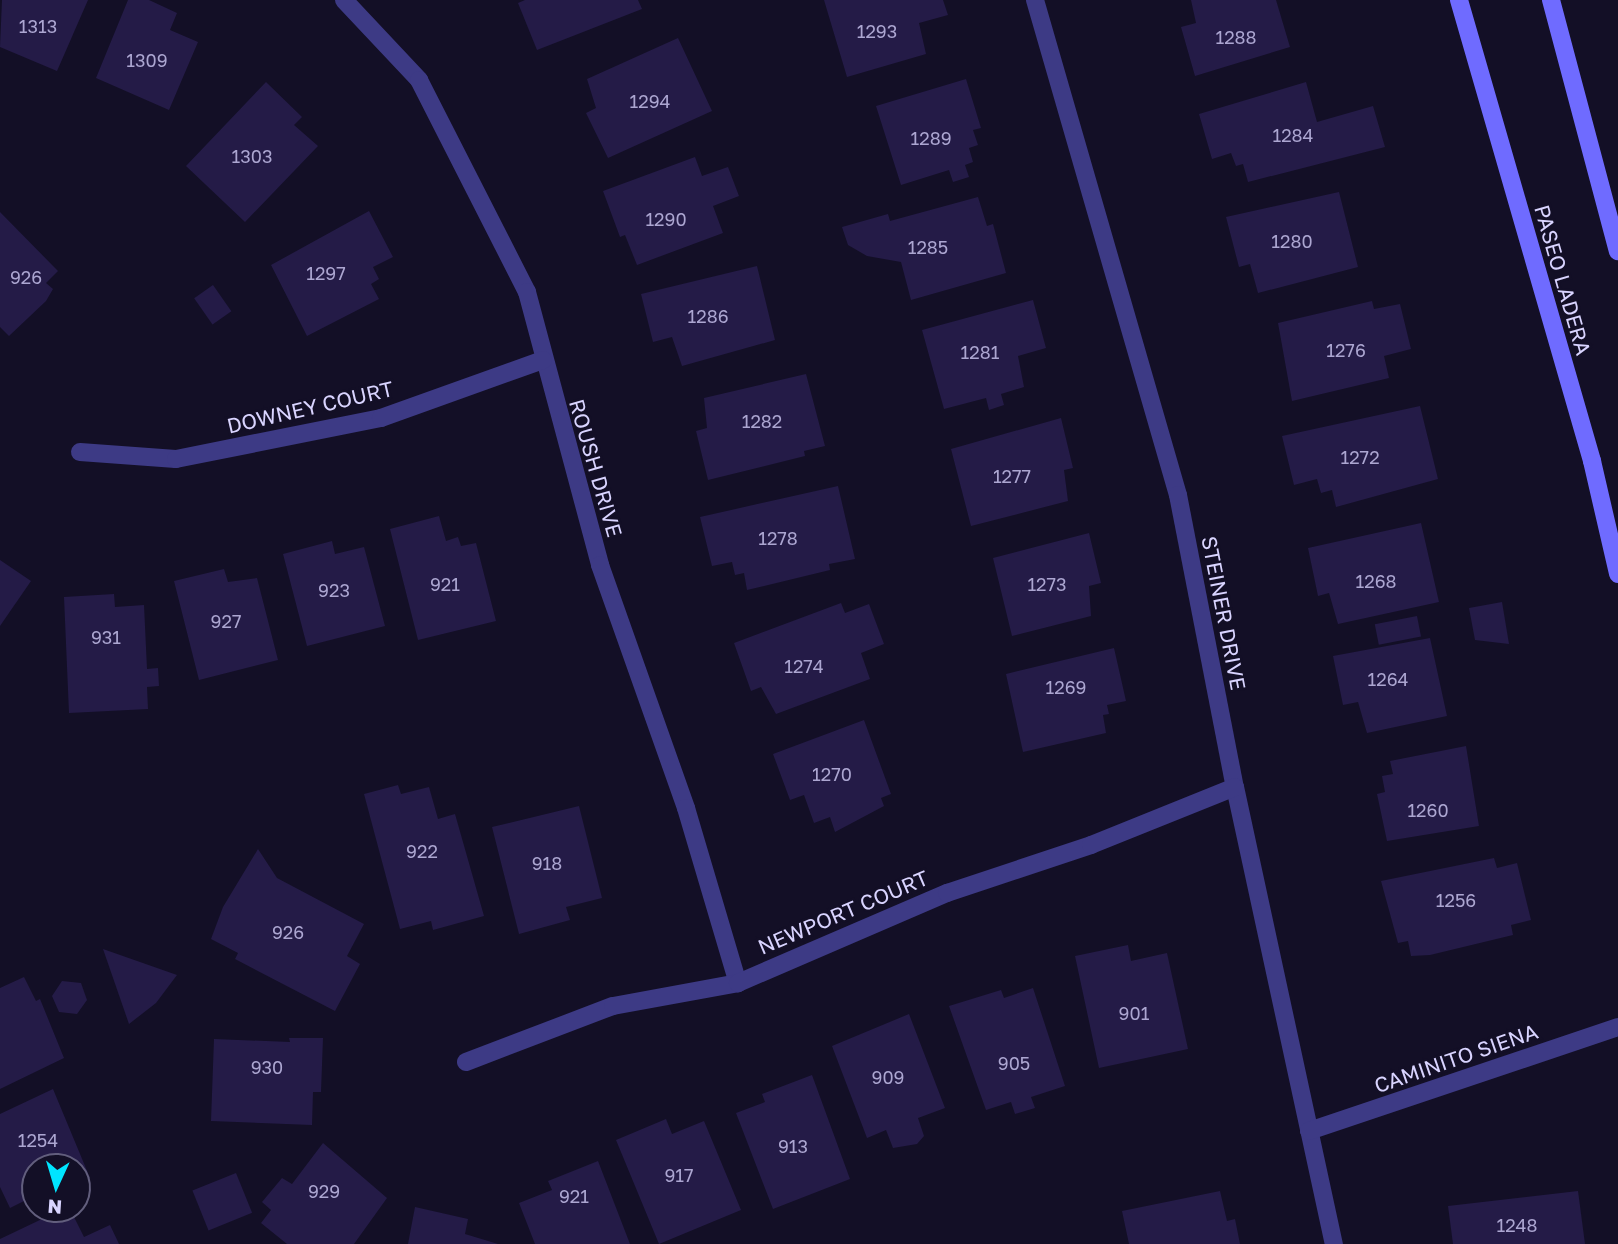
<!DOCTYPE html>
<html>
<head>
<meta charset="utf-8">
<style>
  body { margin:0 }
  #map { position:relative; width:1618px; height:1244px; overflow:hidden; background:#130f26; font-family:"Golos Text",sans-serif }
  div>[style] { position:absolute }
  .building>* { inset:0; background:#241b47; transform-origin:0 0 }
  .minor>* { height:18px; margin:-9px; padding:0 9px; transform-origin:9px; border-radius:9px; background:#3d3a85 }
  .secondary>* { height:18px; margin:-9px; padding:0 9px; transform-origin:9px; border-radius:9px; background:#6f6bff }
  span { translate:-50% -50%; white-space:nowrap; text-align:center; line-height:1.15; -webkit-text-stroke:5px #130f26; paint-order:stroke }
  .number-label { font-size:18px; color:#aca6d1 }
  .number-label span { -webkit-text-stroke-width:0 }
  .street-label { font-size:21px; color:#d9d4ff }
  .north { position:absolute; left:21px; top:1153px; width:70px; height:70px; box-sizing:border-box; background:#130f26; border:2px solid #625e7d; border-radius:50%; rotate:184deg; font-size:19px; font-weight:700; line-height:28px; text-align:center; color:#d9d4ff }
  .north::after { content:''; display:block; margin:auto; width:24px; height:32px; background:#00e5ff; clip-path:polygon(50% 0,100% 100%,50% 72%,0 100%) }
</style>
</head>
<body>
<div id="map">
  <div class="building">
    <i style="clip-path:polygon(2px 0,88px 0,57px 71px,0 47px)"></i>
    <i style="clip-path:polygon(128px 0,149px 0,177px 13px,170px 30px,198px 42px,169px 110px,96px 78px)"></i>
    <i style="clip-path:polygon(525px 0,638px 0,642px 9px,537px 50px,518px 3px)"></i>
    <i style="clip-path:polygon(824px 0,943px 0,948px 15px,919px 23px,926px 54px,847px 77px)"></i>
    <i style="clip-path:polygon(1191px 0,1276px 0,1290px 47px,1195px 76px,1181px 27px,1196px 23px)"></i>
    <i style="clip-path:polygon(678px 38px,712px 111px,608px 158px,586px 113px,596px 108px,587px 79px)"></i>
    <i style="clip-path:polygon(966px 79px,981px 128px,973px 130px,978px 145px,969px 148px,973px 162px,965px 165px,969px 177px,953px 182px,949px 170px,901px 185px,876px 106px)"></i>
    <i style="clip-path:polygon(266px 82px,302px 117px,294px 125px,318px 146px,245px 222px,186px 166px)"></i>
    <i style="clip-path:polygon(1306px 82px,1317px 122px,1373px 106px,1385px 147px,1248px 182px,1243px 164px,1236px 166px,1231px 153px,1212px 159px,1199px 114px)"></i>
    <i style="clip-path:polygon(695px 157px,702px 176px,728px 167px,739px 196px,713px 206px,723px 233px,637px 265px,625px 235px,620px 237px,603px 191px)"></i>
    <i style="clip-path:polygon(1339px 192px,1358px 267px,1258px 293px,1250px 264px,1239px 267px,1226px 217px)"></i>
    <i style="clip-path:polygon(978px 197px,987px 226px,993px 224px,1006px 273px,911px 300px,901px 262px,867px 256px,848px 245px,842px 227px,888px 214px,890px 221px)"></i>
    <i style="clip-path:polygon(369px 211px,393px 257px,373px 267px,379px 279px,371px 284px,379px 299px,307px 336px,271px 265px)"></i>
    <i style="clip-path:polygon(0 212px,58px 271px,46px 283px,53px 289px,46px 301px,9px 336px,0 327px)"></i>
    <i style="clip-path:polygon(757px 266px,775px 340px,682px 366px,672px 337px,653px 342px,641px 294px)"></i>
    <i style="left:213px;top:285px;width:32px;height:23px;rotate:55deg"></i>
    <i style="clip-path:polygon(1033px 300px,1046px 348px,1018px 356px,1024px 387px,1001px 394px,1004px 405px,989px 410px,986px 398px,944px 409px,922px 330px)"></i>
    <i style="clip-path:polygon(1372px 301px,1374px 309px,1400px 304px,1411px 349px,1384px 356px,1389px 378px,1292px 401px,1278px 323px)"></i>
    <i style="clip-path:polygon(806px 374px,825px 446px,804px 451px,805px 456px,708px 480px,696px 431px,707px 428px,704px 398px)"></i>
    <i style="clip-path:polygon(1420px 406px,1438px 479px,1336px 507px,1332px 490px,1321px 493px,1317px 479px,1294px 485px,1282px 436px)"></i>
    <i style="clip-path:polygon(1061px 418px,1073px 468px,1064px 470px,1068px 501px,971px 526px,951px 449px)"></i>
    <i style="clip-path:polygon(838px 486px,855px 559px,829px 564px,830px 570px,747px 590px,744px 573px,735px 575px,732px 562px,712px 566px,700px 517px)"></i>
    <i style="clip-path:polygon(439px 516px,446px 541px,458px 537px,461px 546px,476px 543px,496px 621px,418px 640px,390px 529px)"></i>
    <i style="clip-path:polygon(1421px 523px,1439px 602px,1338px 624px,1329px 593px,1318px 596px,1308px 548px)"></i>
    <i style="clip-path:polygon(1089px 533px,1101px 583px,1089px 586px,1091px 616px,1012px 636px,993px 558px)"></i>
    <i style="clip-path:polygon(332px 541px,335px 554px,364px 547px,385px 626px,307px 646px,283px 554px)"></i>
    <i style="clip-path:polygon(0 560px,31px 581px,0 626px)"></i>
    <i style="clip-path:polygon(224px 569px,228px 582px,257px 578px,278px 660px,199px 680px,174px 581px)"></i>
    <i style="clip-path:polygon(114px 594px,115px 607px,144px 605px,147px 669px,158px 668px,159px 686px,147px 687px,148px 709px,69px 713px,64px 597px)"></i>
    <i style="clip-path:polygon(1502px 602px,1509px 644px,1475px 640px,1469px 608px)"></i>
    <i style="clip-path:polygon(841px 603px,845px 613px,869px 604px,884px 644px,861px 653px,870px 679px,776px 714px,761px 687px,751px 691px,734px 643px)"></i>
    <i style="left:1417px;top:616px;width:21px;height:43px;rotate:79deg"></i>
    <i style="clip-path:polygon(1430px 638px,1447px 716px,1367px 733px,1358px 702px,1343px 705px,1333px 656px)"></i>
    <i style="clip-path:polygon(1114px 648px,1126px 701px,1107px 705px,1109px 714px,1103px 715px,1106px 733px,1023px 752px,1006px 674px)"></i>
    <i style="clip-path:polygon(864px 720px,891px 794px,881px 798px,884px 806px,835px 832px,830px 817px,814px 823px,804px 795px,790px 800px,773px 754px)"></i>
    <i style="clip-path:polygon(1466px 746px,1479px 826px,1387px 841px,1377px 794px,1385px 792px,1382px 776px,1393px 774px,1390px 761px)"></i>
    <i style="clip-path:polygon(398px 785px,401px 794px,429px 787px,438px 819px,455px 814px,484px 916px,433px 930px,431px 921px,400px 929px,364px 794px)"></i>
    <i style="clip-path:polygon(579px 806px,602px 898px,566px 907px,570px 920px,519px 934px,492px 827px)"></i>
    <i style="clip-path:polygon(258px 849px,277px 878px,364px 924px,347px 956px,360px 964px,335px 1011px,235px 959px,238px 953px,211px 939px,223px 907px)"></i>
    <i style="clip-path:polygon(1494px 858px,1497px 868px,1517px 863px,1531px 920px,1511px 925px,1513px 935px,1430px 955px,1411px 956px,1408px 941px,1398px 943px,1381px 881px)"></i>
    <i style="clip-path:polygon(1128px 945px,1131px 961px,1167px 953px,1188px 1049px,1099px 1068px,1075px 956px)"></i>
    <i style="clip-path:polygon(103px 949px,177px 975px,156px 1003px,129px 1024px)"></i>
    <i style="clip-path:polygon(24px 977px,36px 1001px,40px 999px,64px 1058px,0 1089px,0 988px)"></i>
    <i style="clip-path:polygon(62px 981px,81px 983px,87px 1000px,77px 1014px,59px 1012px,52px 996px)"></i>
    <i style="clip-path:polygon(1033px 988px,1065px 1086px,1031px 1097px,1035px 1108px,1015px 1114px,1011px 1102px,986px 1110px,949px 1006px,1001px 990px,1004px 998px)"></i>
    <i style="clip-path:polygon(909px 1014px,945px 1108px,918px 1118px,924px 1136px,917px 1144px,893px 1148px,886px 1130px,867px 1138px,832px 1046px)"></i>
    <i style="clip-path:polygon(289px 1038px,323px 1038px,321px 1092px,313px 1092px,312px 1125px,211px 1121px,214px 1039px,290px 1042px)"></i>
    <i style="clip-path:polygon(812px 1075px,850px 1179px,773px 1209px,736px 1113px,765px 1102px,762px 1094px)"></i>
    <i style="clip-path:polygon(53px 1089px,90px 1178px,77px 1184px,77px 1167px,35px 1167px,35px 1204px,32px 1197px,10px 1208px,0 1187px,0 1114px)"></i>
    <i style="clip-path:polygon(666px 1119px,672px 1134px,704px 1121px,741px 1210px,659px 1244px,616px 1140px)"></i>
    <i style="clip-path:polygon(323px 1143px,387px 1198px,354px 1244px,287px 1244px,261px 1223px,271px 1210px,262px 1202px,282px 1178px,292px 1184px)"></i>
    <i style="clip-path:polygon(598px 1161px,630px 1244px,535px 1244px,519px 1203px,552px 1190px,548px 1181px)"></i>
    <i style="left:236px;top:1173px;width:43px;height:47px;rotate:68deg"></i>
    <i style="clip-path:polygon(1220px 1191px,1227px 1221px,1235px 1219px,1240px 1244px,1129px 1244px,1122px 1211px)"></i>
    <i style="clip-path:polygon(1578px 1191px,1585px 1244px,1453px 1244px,1448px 1206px)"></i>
    <i style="clip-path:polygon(415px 1207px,468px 1219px,465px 1234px,498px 1244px,408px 1244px)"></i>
    <i style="clip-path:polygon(63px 1209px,70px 1209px,84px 1237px,110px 1225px,119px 1244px,0 1244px,0 1239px)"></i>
  </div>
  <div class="minor">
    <i style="left:344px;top:0;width:110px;rotate:46.8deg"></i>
    <i style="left:419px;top:80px;width:238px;rotate:63deg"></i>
    <i style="left:527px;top:292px;width:283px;rotate:75deg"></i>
    <i style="left:600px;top:565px;width:258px;rotate:70.5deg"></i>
    <i style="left:686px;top:808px;width:183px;rotate:73.5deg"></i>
    <i style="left:1035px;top:0;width:515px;rotate:73.89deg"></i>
    <i style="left:1178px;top:495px;width:298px;rotate:79deg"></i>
    <i style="left:1235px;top:787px;width:468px;rotate:77.8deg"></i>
    <i style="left:80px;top:452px;width:96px;rotate:4.2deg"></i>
    <i style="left:176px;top:459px;width:209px;rotate:-11.3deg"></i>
    <i style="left:381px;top:418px;width:172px;rotate:-19.7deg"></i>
    <i style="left:466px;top:1062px;width:157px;rotate:-20.9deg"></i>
    <i style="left:613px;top:1006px;width:127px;rotate:-10.4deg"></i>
    <i style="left:738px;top:983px;width:228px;rotate:-23.3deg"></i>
    <i style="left:947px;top:893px;width:152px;rotate:-18.4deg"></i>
    <i style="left:1091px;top:845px;width:155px;rotate:-21.9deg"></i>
    <i style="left:1309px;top:1131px;width:326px;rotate:-18.6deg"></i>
  </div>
  <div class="secondary">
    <i style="left:1459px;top:0;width:480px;rotate:73.9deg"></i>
    <i style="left:1592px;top:461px;width:116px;rotate:77deg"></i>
    <i style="left:1551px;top:0;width:260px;rotate:75.1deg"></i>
  </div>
  <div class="number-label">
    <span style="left:38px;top:26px">1313</span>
    <span style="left:877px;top:31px">1293</span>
    <span style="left:1236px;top:37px">1288</span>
    <span style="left:147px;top:60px">1309</span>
    <span style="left:650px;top:101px">1294</span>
    <span style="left:1293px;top:135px">1284</span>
    <span style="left:931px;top:138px">1289</span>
    <span style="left:252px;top:156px">1303</span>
    <span style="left:666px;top:219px">1290</span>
    <span style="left:1292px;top:241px">1280</span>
    <span style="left:928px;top:247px">1285</span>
    <span style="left:326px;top:273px">1297</span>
    <span style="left:26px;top:277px">926</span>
    <span style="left:708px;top:316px">1286</span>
    <span style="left:1346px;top:350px">1276</span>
    <span style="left:980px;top:352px">1281</span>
    <span style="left:762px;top:421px">1282</span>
    <span style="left:1360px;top:457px">1272</span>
    <span style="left:1012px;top:476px">1277</span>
    <span style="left:778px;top:538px">1278</span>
    <span style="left:1376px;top:581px">1268</span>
    <span style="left:445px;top:584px">921</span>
    <span style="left:1047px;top:584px">1273</span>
    <span style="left:334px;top:590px">923</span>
    <span style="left:226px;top:621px">927</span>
    <span style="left:106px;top:637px">931</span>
    <span style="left:804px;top:666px">1274</span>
    <span style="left:1388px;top:679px">1264</span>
    <span style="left:1066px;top:687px">1269</span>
    <span style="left:832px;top:774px">1270</span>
    <span style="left:1428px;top:810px">1260</span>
    <span style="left:422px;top:851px">922</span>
    <span style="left:547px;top:863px">918</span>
    <span style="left:1456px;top:900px">1256</span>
    <span style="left:288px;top:932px">926</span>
    <span style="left:1134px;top:1013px">901</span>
    <span style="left:1014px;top:1063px">905</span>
    <span style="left:267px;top:1067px">930</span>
    <span style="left:888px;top:1077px">909</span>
    <span style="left:38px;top:1140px">1254</span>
    <span style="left:793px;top:1146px">913</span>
    <span style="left:679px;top:1175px">917</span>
    <span style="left:324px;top:1191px">929</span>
    <span style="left:574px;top:1196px">921</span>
    <span style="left:1517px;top:1225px">1248</span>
  </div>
  <div class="street-label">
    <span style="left:1563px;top:280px;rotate:74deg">PASEO LADERA</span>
    <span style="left:310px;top:407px;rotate:-13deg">DOWNEY COURT</span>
    <span style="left:596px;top:468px;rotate:74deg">ROUSH DRIVE</span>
    <span style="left:1224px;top:613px;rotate:79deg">STEINER DRIVE</span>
    <span style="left:843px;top:912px;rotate:-23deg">NEWPORT COURT</span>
    <span style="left:1456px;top:1058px;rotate:-19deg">CAMINITO SIENA</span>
  </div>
  <div class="north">N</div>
</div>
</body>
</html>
